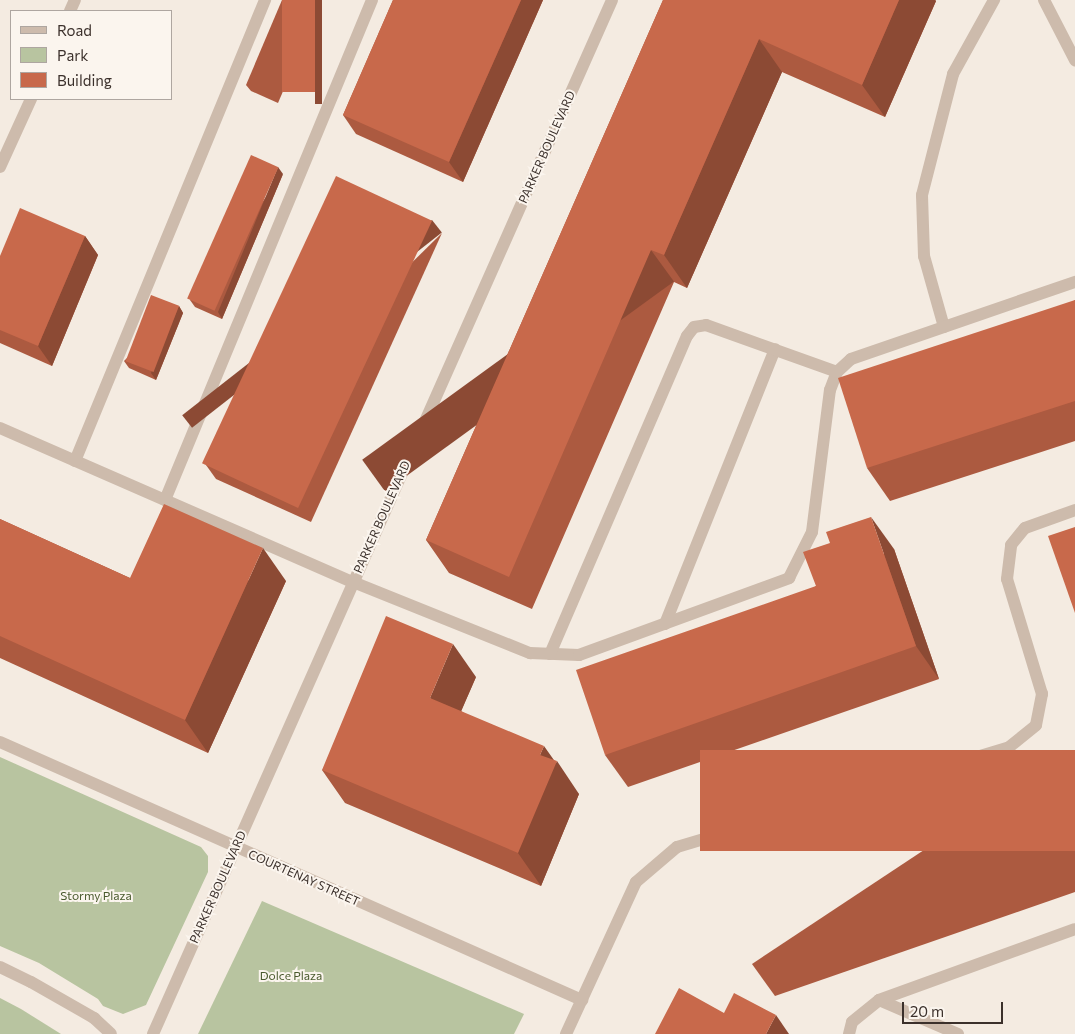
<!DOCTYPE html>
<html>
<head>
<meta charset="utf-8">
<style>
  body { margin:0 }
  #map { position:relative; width:1075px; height:1034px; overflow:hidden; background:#f4ebe1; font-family:Commissioner,sans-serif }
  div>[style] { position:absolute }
  .green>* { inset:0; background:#b8c4a0 }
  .minor>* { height:12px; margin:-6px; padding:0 6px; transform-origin:6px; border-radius:6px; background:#cdbbac }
  .wall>* { inset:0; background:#ac5a40 }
  .shaded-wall>* { inset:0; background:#8c4a34; transform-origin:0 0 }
  .building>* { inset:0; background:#c8694b; transform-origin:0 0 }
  span { translate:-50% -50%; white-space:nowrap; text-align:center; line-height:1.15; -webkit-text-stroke:4px #fbf5ee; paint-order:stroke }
  .street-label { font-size:12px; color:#3b302b }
  .park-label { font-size:12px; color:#4a5a2e }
  .legend { position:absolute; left:10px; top:10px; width:162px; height:90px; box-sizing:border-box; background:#fbf5ee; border:1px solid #aea6a0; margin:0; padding:6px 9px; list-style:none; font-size:15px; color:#3b302b }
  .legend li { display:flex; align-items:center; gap:10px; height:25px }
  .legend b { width:25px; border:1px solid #aea6a0 }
  .scale { position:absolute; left:902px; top:1002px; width:101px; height:22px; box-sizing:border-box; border:2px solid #3b302b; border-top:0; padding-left:6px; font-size:15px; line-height:18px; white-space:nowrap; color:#3b302b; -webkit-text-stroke:4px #fbf5ee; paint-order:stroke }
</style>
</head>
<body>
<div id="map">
  <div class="green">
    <i style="clip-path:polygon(0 757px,201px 847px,208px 856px,208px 872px,146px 1005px,123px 1014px,103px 1006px,98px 999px,39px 963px,0 946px)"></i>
    <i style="clip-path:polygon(262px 901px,524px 1014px,514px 1034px,198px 1034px)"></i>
    <i style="clip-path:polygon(0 998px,21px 1009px,61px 1034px,0 1034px)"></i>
  </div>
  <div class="minor">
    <i style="left:1044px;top:0;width:68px;rotate:62.7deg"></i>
    <i style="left:70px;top:11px;width:12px;rotate:-66deg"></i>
    <i style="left:0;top:167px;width:75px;rotate:-65.5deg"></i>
    <i style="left:944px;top:327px;width:74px;rotate:-105.7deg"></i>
    <i style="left:924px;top:256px;width:61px;rotate:-91.9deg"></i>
    <i style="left:922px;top:195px;width:125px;rotate:-75.6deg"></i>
    <i style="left:953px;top:74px;width:85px;rotate:-61deg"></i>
    <i style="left:0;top:428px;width:385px;rotate:23.6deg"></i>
    <i style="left:353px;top:582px;width:191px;rotate:21.9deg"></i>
    <i style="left:530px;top:653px;width:49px;rotate:2.3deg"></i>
    <i style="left:579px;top:655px;width:224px;rotate:-20.1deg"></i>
    <i style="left:789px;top:578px;width:51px;rotate:-63.4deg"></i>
    <i style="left:812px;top:532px;width:143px;rotate:-82.8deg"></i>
    <i style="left:830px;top:390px;width:19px;rotate:-69deg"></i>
    <i style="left:837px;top:372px;width:19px;rotate:-43deg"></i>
    <i style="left:851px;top:359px;width:237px;rotate:-19deg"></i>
    <i style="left:75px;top:461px;width:499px;rotate:-67.6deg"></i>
    <i style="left:165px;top:500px;width:541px;rotate:-67.51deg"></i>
    <i style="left:665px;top:624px;width:296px;rotate:-68.2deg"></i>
    <i style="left:550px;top:654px;width:346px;rotate:-66.7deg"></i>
    <i style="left:687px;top:336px;width:11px;rotate:-52deg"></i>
    <i style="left:694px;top:327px;width:12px;rotate:-9deg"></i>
    <i style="left:706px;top:325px;width:139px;rotate:19.7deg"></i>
    <i style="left:0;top:742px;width:637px;rotate:23.91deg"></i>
    <i style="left:0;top:967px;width:34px;rotate:26deg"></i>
    <i style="left:31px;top:982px;width:73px;rotate:29.7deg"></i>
    <i style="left:94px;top:1018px;width:23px;rotate:43deg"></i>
    <i style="left:879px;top:1000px;width:86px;rotate:23.3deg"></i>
    <i style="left:153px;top:1034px;width:1131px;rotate:-66.06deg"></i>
    <i style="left:566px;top:1034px;width:167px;rotate:-65.3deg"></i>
    <i style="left:636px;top:882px;width:54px;rotate:-40.5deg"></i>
    <i style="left:677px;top:847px;width:345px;rotate:-16.7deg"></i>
    <i style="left:1008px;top:748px;width:36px;rotate:-39deg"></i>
    <i style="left:1036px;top:725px;width:32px;rotate:-79deg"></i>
    <i style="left:1042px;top:694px;width:120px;rotate:-106.9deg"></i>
    <i style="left:1007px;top:579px;width:34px;rotate:-83deg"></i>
    <i style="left:1011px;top:545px;width:22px;rotate:-51deg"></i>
    <i style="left:1025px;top:528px;width:53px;rotate:-19.8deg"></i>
    <i style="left:849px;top:1034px;width:12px;rotate:-76deg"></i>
    <i style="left:852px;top:1022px;width:35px;rotate:-39deg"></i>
    <i style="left:879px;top:1000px;width:208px;rotate:-19.9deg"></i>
  </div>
  <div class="wall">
    <i style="clip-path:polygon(282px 0,322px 0,278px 103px,251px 91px,246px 85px)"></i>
    <i style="clip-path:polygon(393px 0,543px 0,463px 182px,356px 134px,343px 115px)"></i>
    <i style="clip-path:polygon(663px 0,935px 0,936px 1px,885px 117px,782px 72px,687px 288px,674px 282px,532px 609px,449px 573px,426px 540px)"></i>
    <i style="clip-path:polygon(283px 174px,222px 319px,195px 307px,190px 300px)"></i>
    <i style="clip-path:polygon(442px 233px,311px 522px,216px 479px,206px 465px)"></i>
    <i style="clip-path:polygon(85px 236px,98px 255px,52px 366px,0 343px,0 256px)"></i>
    <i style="clip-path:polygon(1075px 300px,1075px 441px,890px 501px,867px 468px)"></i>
    <i style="clip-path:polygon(179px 306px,183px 313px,156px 380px,129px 368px,124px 361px)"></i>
    <i style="clip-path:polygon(0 519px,130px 578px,286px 581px,208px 753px,0 658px)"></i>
    <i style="clip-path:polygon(894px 549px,939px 679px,628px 787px,605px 755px,816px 586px)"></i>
    <i style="clip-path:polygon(476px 677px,461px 711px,579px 794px,541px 886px,345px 803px,322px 770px)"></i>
    <i style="clip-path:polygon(1075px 750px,1075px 892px,775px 996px,752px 964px)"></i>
  </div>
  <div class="shaded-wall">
    <i style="left:315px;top:0;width:7px;height:104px"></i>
    <i style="clip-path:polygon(521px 0,543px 0,463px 182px,449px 162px)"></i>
    <i style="clip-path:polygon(899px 0,935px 0,936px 1px,885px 117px,862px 85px)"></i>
    <i style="clip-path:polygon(759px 39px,782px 72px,687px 288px,664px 255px)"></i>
    <i style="clip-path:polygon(278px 167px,283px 174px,222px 319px,218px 312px)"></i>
    <i style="left:432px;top:220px;width:16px;height:317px;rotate:52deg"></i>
    <i style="clip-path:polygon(85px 236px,98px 255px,52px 366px,38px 346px)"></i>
    <i style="left:651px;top:250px;width:39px;height:357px;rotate:54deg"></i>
    <i style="clip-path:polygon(179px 306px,183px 313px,156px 380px,151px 373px)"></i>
    <i style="clip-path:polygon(871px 517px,894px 549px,939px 679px,916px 646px)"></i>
    <i style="clip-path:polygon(263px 548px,286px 581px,208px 753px,185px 720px)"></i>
    <i style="clip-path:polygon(453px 644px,476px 677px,453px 730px,430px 698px)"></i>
    <i style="clip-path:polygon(544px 746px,556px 763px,557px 761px,579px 794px,541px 886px,518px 853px,540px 755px)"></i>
    <i style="clip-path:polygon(776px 1015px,789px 1034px,766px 1034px)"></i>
  </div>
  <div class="building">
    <i style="left:282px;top:0;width:33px;height:92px"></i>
    <i style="clip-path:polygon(393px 0,521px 0,449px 162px,343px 115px)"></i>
    <i style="clip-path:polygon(663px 0,899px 0,862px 85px,759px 39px,664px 255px,651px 250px,509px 577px,426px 540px)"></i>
    <i style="left:251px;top:155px;width:30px;height:157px;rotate:24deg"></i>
    <i style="left:336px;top:176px;width:106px;height:317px;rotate:25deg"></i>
    <i style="clip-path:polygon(20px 208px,85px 236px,38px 346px,0 330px,0 256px)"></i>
    <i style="left:151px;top:295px;width:30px;height:71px;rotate:21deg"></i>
    <i style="clip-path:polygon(1075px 300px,1075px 401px,867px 468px,838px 378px)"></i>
    <i style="clip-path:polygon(164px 504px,263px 548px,185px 720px,0 636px,0 519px,130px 578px)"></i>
    <i style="clip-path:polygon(871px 517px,916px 646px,605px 755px,576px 670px,816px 586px,803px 552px,830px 543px,826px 532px)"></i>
    <i style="clip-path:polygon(1075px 527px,1075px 613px,1048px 536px)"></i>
    <i style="clip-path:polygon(386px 616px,453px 644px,430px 698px,544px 746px,540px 755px,557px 761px,518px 853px,322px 770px)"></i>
    <i style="left:1075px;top:750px;width:101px;height:375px;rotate:90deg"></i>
    <i style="clip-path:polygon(679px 988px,724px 1013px,734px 993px,776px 1015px,766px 1034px,655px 1034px)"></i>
  </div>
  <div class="street-label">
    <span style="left:547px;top:147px;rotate:-66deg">PARKER BOULEVARD</span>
    <span style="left:382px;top:517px;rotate:-66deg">PARKER BOULEVARD</span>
    <span style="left:304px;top:878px;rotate:24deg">COURTENAY STREET</span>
    <span style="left:218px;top:887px;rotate:-66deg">PARKER BOULEVARD</span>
  </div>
  <div class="park-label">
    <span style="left:96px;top:896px">Stormy Plaza</span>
    <span style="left:291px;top:976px">Dolce Plaza</span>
  </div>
  <ul class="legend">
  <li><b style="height:6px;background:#cdbbac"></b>Road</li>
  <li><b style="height:14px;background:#b8c4a0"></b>Park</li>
  <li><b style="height:14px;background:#c8694b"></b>Building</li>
  </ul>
  <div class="scale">20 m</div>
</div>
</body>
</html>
